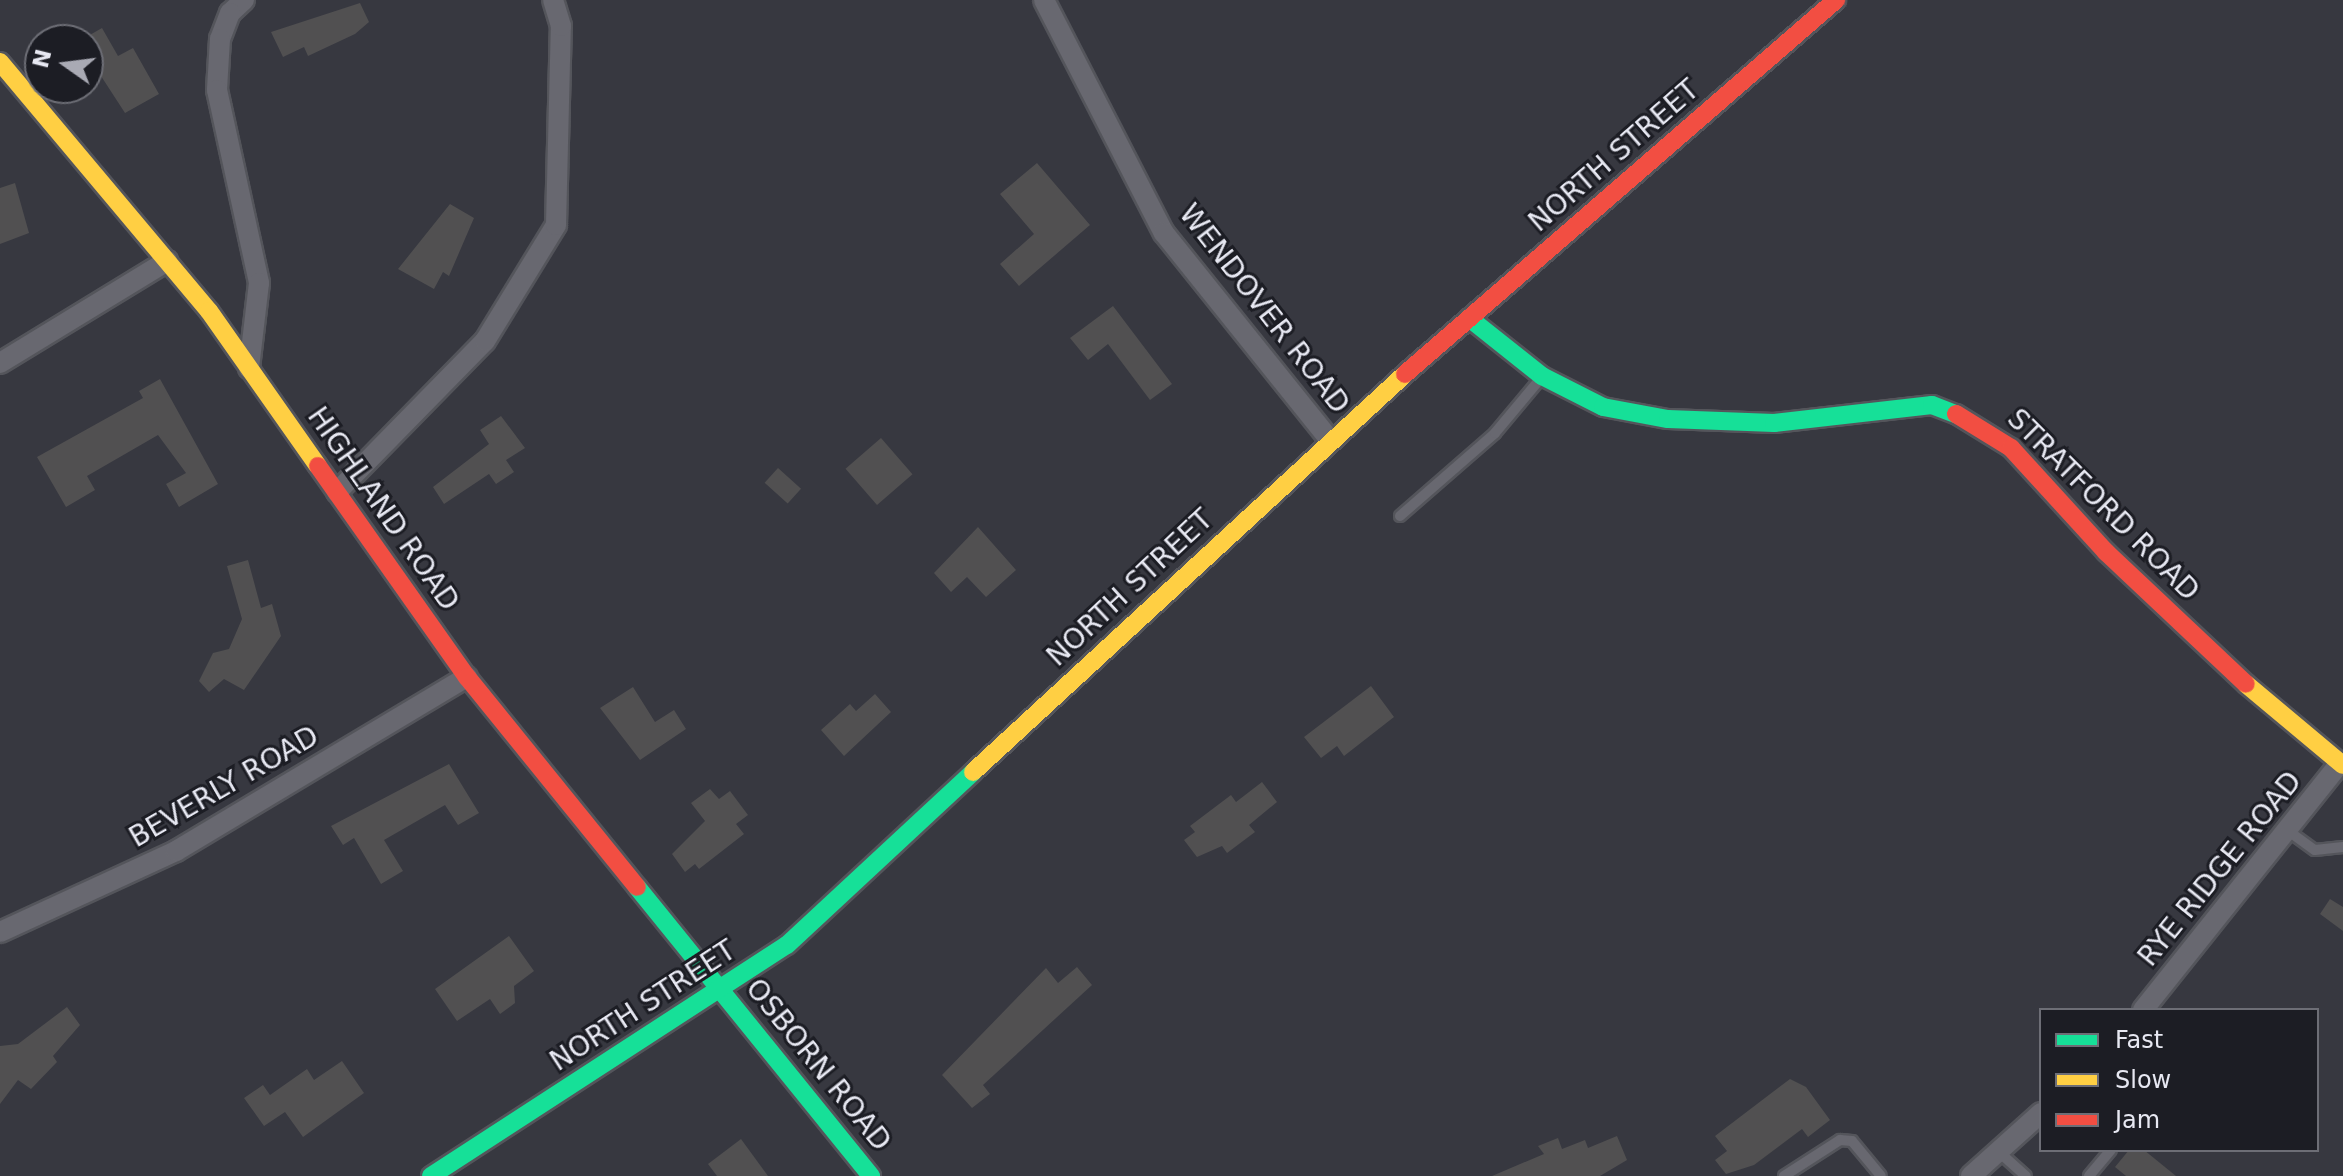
<!DOCTYPE html>
<html>
<head>
<meta charset="utf-8">
<style>
  body { margin:0 }
  #map { position:relative; width:2343px; height:1176px; overflow:hidden; background:#373840; font-family:"DejaVu Sans",sans-serif }
  div>[style] { position:absolute }
  .building>* { inset:0; background:#515051; transform-origin:0 0 }
  .roads { filter:drop-shadow(2px 0 #54555b) drop-shadow(-2px 0 #54555b) drop-shadow(0 2px #54555b) drop-shadow(0 -2px #54555b) }
  .lane>* { height:10px; margin:-5px; padding:0 5px; transform-origin:5px; border-radius:5px; background:#686870 }
  .street>* { height:20px; margin:-10px; padding:0 10px; transform-origin:10px; border-radius:10px; background:#686870 }
  .fast>* { height:18px; margin:-9px; padding:0 9px; transform-origin:9px; border-radius:9px; background:#16e098 }
  .slow>* { height:18px; margin:-9px; padding:0 9px; transform-origin:9px; border-radius:9px; background:#ffcf43 }
  .jam>* { height:18px; margin:-9px; padding:0 9px; transform-origin:9px; border-radius:9px; background:#f24e42 }
  span { translate:-50% -50%; white-space:nowrap; text-align:center; line-height:1.15; -webkit-text-stroke:6px #1c1d24; paint-order:stroke }
  .street-label { font-size:28px; color:#e7e8f2 }
  .legend { position:absolute; left:2039px; top:1008px; width:280px; height:144px; box-sizing:border-box; background:#1c1d24; border:2px solid #6d6e76; margin:0; padding:10px 14px; list-style:none; font-size:24px; color:#e7e8f2 }
  .legend li { display:flex; align-items:center; gap:16px; height:40px }
  .legend b { width:40px; border:2px solid #6d6e76 }
  .north { position:absolute; left:24px; top:24px; width:80px; height:80px; box-sizing:border-box; background:#1c1d24; border:2px solid #6d6e76; border-radius:50%; rotate:284deg; font-size:22px; font-weight:700; line-height:32px; text-align:center; color:#e7e8f2 }
  .north::after { content:''; display:block; margin:auto; width:28px; height:36px; background:#a9aab4; clip-path:polygon(50% 0,100% 100%,50% 72%,0 100%) }
</style>
</head>
<body>
<div id="map">
  <div class="building">
    <i style="clip-path:polygon(360px 3px,369px 22px,355px 34px,308px 56px,304px 47px,283px 57px,271px 32px)"></i>
    <i style="clip-path:polygon(102px 28px,118px 56px,133px 48px,159px 94px,125px 113px,88px 56px,88px 36px)"></i>
    <i style="clip-path:polygon(1037px 163px,1090px 225px,1019px 286px,1000px 264px,1034px 234px,1000px 194px)"></i>
    <i style="clip-path:polygon(15px 183px,29px 233px,0 244px,0 188px)"></i>
    <i style="clip-path:polygon(450px 204px,474px 218px,449px 276px,443px 272px,434px 289px,398px 269px)"></i>
    <i style="clip-path:polygon(1113px 306px,1172px 384px,1150px 400px,1108px 344px,1088px 360px,1070px 338px)"></i>
    <i style="clip-path:polygon(160px 379px,218px 484px,179px 507px,166px 484px,186px 473px,158px 435px,87px 476px,95px 490px,66px 507px,37px 457px,143px 398px,139px 391px)"></i>
    <i style="clip-path:polygon(501px 416px,525px 448px,506px 460px,514px 472px,496px 484px,489px 474px,444px 504px,433px 487px,489px 444px,480px 430px)"></i>
    <i style="left:881px;top:438px;width:48px;height:47px;rotate:49deg"></i>
    <i style="left:778px;top:468px;width:31px;height:20px;rotate:42deg"></i>
    <i style="clip-path:polygon(978px 527px,1016px 570px,986px 597px,967px 577px,951px 592px,934px 573px)"></i>
    <i style="clip-path:polygon(248px 560px,261px 608px,272px 604px,281px 636px,244px 690px,224px 679px,209px 692px,199px 681px,213px 653px,229px 649px,242px 619px,227px 566px)"></i>
    <i style="clip-path:polygon(1371px 686px,1394px 717px,1344px 756px,1337px 746px,1321px 758px,1304px 737px)"></i>
    <i style="clip-path:polygon(633px 687px,655px 722px,674px 710px,686px 729px,640px 760px,600px 708px)"></i>
    <i style="clip-path:polygon(875px 694px,891px 712px,844px 756px,821px 730px,850px 704px,856px 711px)"></i>
    <i style="clip-path:polygon(449px 764px,479px 813px,458px 825px,445px 805px,384px 840px,403px 871px,381px 884px,354px 838px,343px 845px,331px 826px)"></i>
    <i style="clip-path:polygon(1262px 782px,1277px 802px,1249px 825px,1255px 832px,1227px 853px,1222px 846px,1197px 857px,1184px 840px,1195px 832px,1190px 826px,1231px 795px,1236px 802px)"></i>
    <i style="clip-path:polygon(710px 789px,719px 799px,730px 791px,748px 815px,736px 824px,744px 834px,699px 869px,695px 864px,685px 872px,672px 854px,705px 821px,691px 803px)"></i>
    <i style="clip-path:polygon(2330px 899px,2343px 907px,2343px 931px,2320px 914px)"></i>
    <i style="clip-path:polygon(509px 936px,534px 971px,514px 986px,515px 1003px,500px 1014px,490px 999px,457px 1021px,435px 989px)"></i>
    <i style="clip-path:polygon(1077px 967px,1092px 985px,983px 1085px,990px 1094px,972px 1108px,942px 1075px,1046px 968px,1058px 983px)"></i>
    <i style="clip-path:polygon(67px 1007px,80px 1025px,53px 1056px,57px 1062px,31px 1089px,18px 1080px,0 1104px,0 1046px,18px 1044px)"></i>
    <i style="clip-path:polygon(342px 1061px,364px 1093px,303px 1137px,285px 1112px,264px 1126px,244px 1098px,263px 1085px,270px 1095px,307px 1069px,314px 1080px)"></i>
    <i style="clip-path:polygon(1790px 1079px,1806px 1087px,1830px 1120px,1808px 1137px,1802px 1129px,1754px 1165px,1726px 1174px,1715px 1160px,1727px 1151px,1715px 1136px)"></i>
    <i style="clip-path:polygon(1617px 1136px,1627px 1160px,1600px 1176px,1492px 1176px,1544px 1154px,1538px 1146px,1558px 1138px,1562px 1149px,1585px 1140px,1588px 1148px)"></i>
    <i style="clip-path:polygon(741px 1139px,768px 1176px,717px 1176px,708px 1164px)"></i>
    <i style="clip-path:polygon(2129px 1150px,2144px 1150px,2176px 1176px,2126px 1176px,2115px 1167px)"></i>
  </div>
  <div class="roads">
    <div class="lane">
      <i style="left:1400px;top:516px;width:126px;rotate:-41.1deg"></i>
      <i style="left:1495px;top:433px;width:72px;rotate:-50.1deg"></i>
      <i style="left:2287px;top:830px;width:34px;rotate:36deg"></i>
      <i style="left:2315px;top:850px;width:28px;rotate:-6deg"></i>
      <i style="left:1999px;top:1152px;width:36px;rotate:42deg"></i>
      <i style="left:1784px;top:1176px;width:67px;rotate:-32.7deg"></i>
      <i style="left:1840px;top:1140px;width:12px;rotate:5deg"></i>
      <i style="left:1852px;top:1141px;width:45px;rotate:50.4deg"></i>
      <i style="left:2089px;top:1176px;width:34px;rotate:-50deg"></i>
    </div>
    <div class="street">
      <i style="left:244px;top:0;width:19px;rotate:137deg"></i>
      <i style="left:230px;top:13px;width:28px;rotate:111deg"></i>
      <i style="left:220px;top:39px;width:51px;rotate:93.4deg"></i>
      <i style="left:217px;top:90px;width:198px;rotate:77.7deg"></i>
      <i style="left:259px;top:283px;width:86px;rotate:96.7deg"></i>
      <i style="left:1044px;top:0;width:262px;rotate:62.8deg"></i>
      <i style="left:1164px;top:233px;width:265px;rotate:51.3deg"></i>
      <i style="left:0;top:363px;width:196px;rotate:-31.4deg"></i>
      <i style="left:337px;top:492px;width:211px;rotate:-45.6deg"></i>
      <i style="left:485px;top:341px;width:136px;rotate:-58.5deg"></i>
      <i style="left:556px;top:225px;width:199px;rotate:-88.6deg"></i>
      <i style="left:561px;top:26px;width:27px;rotate:-107deg"></i>
      <i style="left:0;top:932px;width:194px;rotate:-24.7deg"></i>
      <i style="left:176px;top:851px;width:339px;rotate:-30.9deg"></i>
      <i style="left:2143px;top:1010px;width:316px;rotate:-51.4deg"></i>
      <i style="left:1971px;top:1176px;width:94px;rotate:-42deg"></i>
    </div>
    <div class="fast">
      <i style="left:1469px;top:318px;width:93px;rotate:38.5deg"></i>
      <i style="left:1542px;top:376px;width:68px;rotate:26.9deg"></i>
      <i style="left:1603px;top:407px;width:66px;rotate:10.5deg"></i>
      <i style="left:1668px;top:419px;width:106px;rotate:2.2deg"></i>
      <i style="left:1774px;top:423px;width:159px;rotate:-6.5deg"></i>
      <i style="left:1932px;top:405px;width:26px;rotate:21deg"></i>
      <i style="left:637px;top:887px;width:372px;rotate:51deg"></i>
      <i style="left:431px;top:1176px;width:424px;rotate:-33deg"></i>
      <i style="left:787px;top:945px;width:254px;rotate:-42.9deg"></i>
    </div>
    <div class="slow">
      <i style="left:0;top:62px;width:325px;rotate:50deg"></i>
      <i style="left:209px;top:311px;width:189px;rotate:54.9deg"></i>
      <i style="left:2246px;top:684px;width:126px;rotate:39.9deg"></i>
      <i style="left:973px;top:772px;width:587px;rotate:-42.65deg"></i>
    </div>
    <div class="jam">
      <i style="left:1405px;top:374px;width:571px;rotate:-40.95deg"></i>
      <i style="left:1956px;top:414px;width:65px;rotate:31.7deg"></i>
      <i style="left:2011px;top:448px;width:141px;rotate:47.6deg"></i>
      <i style="left:2106px;top:552px;width:192px;rotate:43.3deg"></i>
      <i style="left:318px;top:466px;width:258px;rotate:54.8deg"></i>
      <i style="left:467px;top:677px;width:270px;rotate:51deg"></i>
    </div>
  </div>
  <div class="street-label">
    <span style="left:1614px;top:156px;rotate:-41deg">NORTH STREET</span>
    <span style="left:1264px;top:309px;rotate:52deg">WENDOVER ROAD</span>
    <span style="left:2103px;top:505px;rotate:45deg">STRATFORD ROAD</span>
    <span style="left:383px;top:509px;rotate:55deg">HIGHLAND ROAD</span>
    <span style="left:1130px;top:588px;rotate:-43deg">NORTH STREET</span>
    <span style="left:224px;top:787px;rotate:-30deg">BEVERLY ROAD</span>
    <span style="left:2220px;top:869px;rotate:-51deg">RYE RIDGE ROAD</span>
    <span style="left:643px;top:1006px;rotate:-33deg">NORTH STREET</span>
    <span style="left:818px;top:1065px;rotate:51deg">OSBORN ROAD</span>
  </div>
  <ul class="legend">
  <li><b style="height:10px;background:#16e098"></b>Fast</li>
  <li><b style="height:10px;background:#ffcf43"></b>Slow</li>
  <li><b style="height:10px;background:#f24e42"></b>Jam</li>
  </ul>
  <div class="north">N</div>
</div>
</body>
</html>
